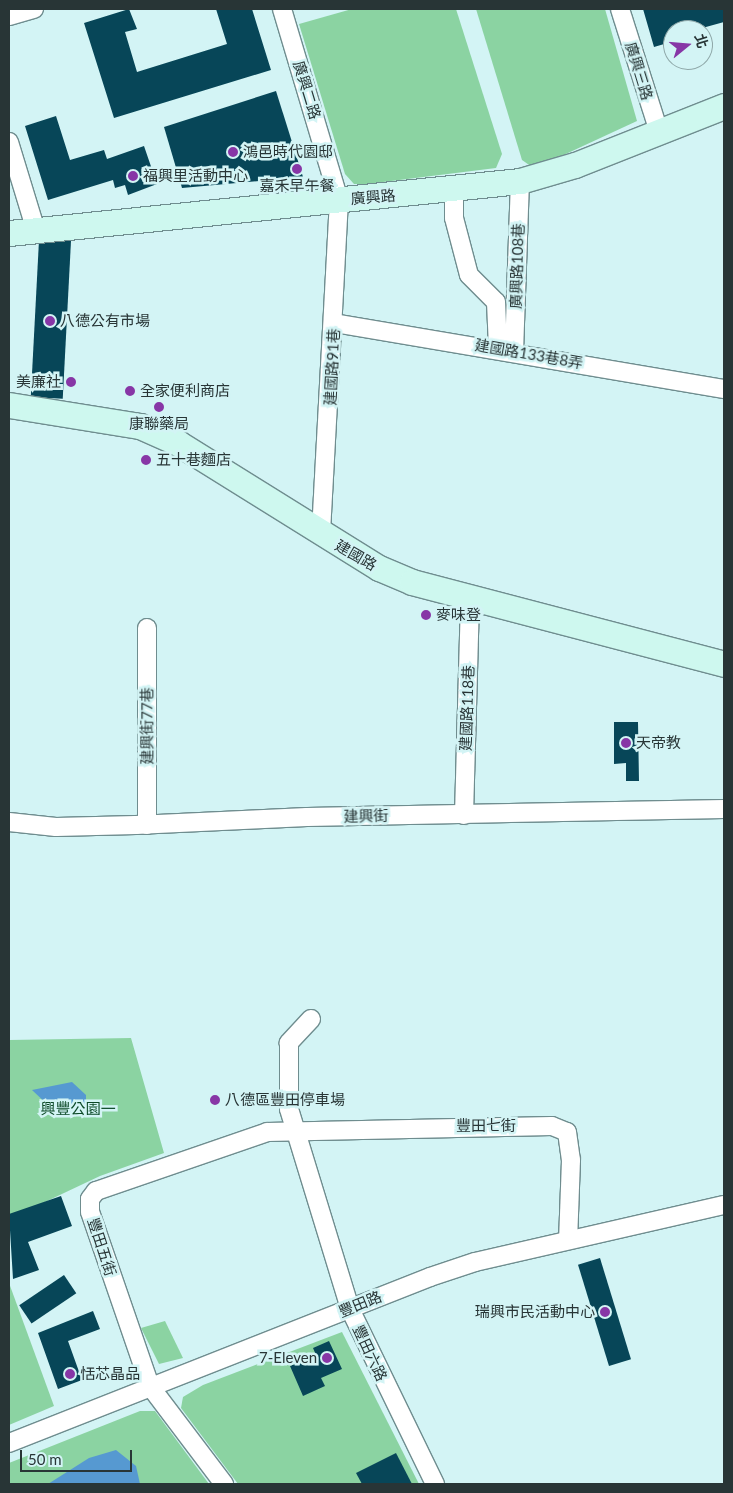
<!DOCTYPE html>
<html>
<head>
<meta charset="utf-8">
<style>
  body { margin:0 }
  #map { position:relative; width:733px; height:1493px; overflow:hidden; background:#d3f4f5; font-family:Lato,"Noto Sans TC",sans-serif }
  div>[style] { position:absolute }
  .green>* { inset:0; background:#8bd3a2 }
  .water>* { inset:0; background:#5699d1 }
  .building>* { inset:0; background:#074658; transform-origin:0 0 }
  .roads { filter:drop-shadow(1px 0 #6f8d8f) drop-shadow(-1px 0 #6f8d8f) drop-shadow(0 1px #6f8d8f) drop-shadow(0 -1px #6f8d8f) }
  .street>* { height:18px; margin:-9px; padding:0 9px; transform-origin:9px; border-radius:9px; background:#fff }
  .secondary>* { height:25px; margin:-12.5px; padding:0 12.5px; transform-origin:12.5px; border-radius:12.5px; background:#cef8ef }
  .dots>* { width:14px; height:14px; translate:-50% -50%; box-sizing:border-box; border:2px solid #d3f4f5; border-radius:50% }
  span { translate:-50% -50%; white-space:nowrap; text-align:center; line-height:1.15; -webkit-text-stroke:5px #d3f4f5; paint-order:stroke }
  .street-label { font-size:15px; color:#283536 }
  .poi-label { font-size:15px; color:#283536 }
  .left { translate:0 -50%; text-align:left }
  .right { translate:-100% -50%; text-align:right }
  .park-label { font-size:15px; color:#0c4927 }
  .frame { position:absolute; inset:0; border:10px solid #283536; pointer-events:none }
  .north { position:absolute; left:663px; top:20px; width:50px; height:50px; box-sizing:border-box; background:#d3f4f5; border:1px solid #8fa8a9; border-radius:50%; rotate:73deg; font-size:14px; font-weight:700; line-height:20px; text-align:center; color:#283536 }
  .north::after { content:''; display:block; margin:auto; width:18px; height:22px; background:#8736a6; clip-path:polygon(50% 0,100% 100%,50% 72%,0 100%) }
  .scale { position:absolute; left:20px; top:1450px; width:112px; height:22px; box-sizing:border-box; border:2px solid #283536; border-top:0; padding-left:6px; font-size:15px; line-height:18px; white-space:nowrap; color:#283536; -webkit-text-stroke:4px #d3f4f5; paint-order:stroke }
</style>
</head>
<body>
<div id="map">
  <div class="green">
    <i style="clip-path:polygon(352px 9px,456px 9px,502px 154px,496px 168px,367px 184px,354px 184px,345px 174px,299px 24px)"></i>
    <i style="clip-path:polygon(476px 9px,605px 9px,637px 121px,542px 165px,532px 167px,522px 160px)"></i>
    <i style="clip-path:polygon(131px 1038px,164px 1153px,100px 1176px,9px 1219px,9px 1040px)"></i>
    <i style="clip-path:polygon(9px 1283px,54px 1406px,9px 1425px)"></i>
    <i style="clip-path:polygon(165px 1321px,183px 1358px,159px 1364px,141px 1328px)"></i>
    <i style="clip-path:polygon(342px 1332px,419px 1484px,238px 1484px,181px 1408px,183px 1397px,203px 1385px)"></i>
    <i style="clip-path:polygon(140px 1411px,155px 1411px,209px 1484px,9px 1484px,9px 1463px)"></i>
  </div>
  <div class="water">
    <i style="clip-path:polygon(72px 1082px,86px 1095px,86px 1113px,49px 1106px,32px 1090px)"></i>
    <i style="clip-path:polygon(116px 1450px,136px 1466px,140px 1484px,48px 1484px,89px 1458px)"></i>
  </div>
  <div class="building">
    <i style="clip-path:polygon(129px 9px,137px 29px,125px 32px,137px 72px,227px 44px,216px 9px,252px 9px,271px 70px,114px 118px,84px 23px)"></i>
    <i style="clip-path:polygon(643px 9px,724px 9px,724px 22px,695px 30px,668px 30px,671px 42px,654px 47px)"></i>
    <i style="clip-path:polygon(276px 91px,303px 177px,182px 188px,164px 127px)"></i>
    <i style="clip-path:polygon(56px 116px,70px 160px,104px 150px,107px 159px,144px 146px,157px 184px,128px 195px,125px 185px,115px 188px,113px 180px,48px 200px,25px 126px)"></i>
    <i style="left:71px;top:241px;width:158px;height:32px;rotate:93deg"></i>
    <i style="clip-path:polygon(614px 722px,638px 722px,639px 781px,626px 781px,626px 763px,614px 764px)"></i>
    <i style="clip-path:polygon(61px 1196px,72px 1226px,28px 1242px,39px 1270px,13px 1279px,9px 1214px)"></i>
    <i style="left:600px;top:1258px;width:106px;height:23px;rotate:73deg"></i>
    <i style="left:64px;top:1275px;width:22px;height:54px;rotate:56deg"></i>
    <i style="clip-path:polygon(93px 1311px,100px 1329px,68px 1341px,82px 1380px,58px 1389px,38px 1333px)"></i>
    <i style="clip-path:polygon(329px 1341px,342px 1369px,321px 1378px,325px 1386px,303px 1396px,290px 1366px,316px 1355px,313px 1348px)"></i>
    <i style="clip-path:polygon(396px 1453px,412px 1484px,362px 1484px,356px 1473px)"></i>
  </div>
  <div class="roads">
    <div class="street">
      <i style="left:282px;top:9px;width:199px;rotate:73.4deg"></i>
      <i style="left:339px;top:200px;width:334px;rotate:93.1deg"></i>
      <i style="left:620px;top:9px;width:129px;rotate:72.4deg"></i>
      <i style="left:9px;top:16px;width:26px;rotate:-16deg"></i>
      <i style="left:9px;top:142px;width:93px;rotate:73.1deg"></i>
      <i style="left:454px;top:190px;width:28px;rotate:90deg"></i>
      <i style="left:454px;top:218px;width:59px;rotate:75.3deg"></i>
      <i style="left:469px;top:275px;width:38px;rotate:45deg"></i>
      <i style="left:496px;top:302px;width:46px;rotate:87.5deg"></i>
      <i style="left:334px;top:323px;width:396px;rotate:9.6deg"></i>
      <i style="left:514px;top:352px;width:171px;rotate:-88deg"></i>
      <i style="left:464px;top:815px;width:214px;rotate:-88.4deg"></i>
      <i style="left:9px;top:822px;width:47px;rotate:6.1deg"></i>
      <i style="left:56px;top:827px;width:80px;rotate:-1.4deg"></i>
      <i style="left:136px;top:825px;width:171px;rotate:-2.7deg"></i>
      <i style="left:307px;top:817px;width:417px;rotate:-1.1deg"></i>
      <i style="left:147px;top:825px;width:197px;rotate:-90deg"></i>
      <i style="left:311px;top:1019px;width:33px;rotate:133deg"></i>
      <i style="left:289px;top:1043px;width:66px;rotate:90deg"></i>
      <i style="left:289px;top:1109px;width:209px;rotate:73deg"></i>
      <i style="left:350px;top:1309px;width:195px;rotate:64.1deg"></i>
      <i style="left:9px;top:1443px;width:453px;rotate:-21.5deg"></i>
      <i style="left:430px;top:1277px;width:47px;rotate:-18.4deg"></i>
      <i style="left:475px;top:1262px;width:255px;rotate:-12.9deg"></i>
      <i style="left:224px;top:1484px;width:123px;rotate:-127.1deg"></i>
      <i style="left:150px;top:1386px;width:184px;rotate:-109deg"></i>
      <i style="left:90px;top:1212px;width:13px;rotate:-90deg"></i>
      <i style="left:90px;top:1199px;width:10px;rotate:-53deg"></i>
      <i style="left:96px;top:1191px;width:181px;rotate:-19deg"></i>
      <i style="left:267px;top:1132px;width:285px;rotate:-1.2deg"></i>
      <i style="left:552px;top:1126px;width:16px;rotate:22deg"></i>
      <i style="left:567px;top:1132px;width:28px;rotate:82deg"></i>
      <i style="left:571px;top:1160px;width:80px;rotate:92.1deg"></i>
    </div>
    <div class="secondary">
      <i style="left:9px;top:233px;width:514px;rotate:-5.81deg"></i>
      <i style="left:520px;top:181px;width:57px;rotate:-16.2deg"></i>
      <i style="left:575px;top:165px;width:160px;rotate:-21.6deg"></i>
      <i style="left:9px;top:405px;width:133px;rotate:9.1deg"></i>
      <i style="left:140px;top:426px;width:42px;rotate:24.1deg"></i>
      <i style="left:178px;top:443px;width:237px;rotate:31.9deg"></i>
      <i style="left:379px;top:568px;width:36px;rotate:23deg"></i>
      <i style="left:412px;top:582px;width:323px;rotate:14.7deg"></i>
    </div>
  </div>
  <div class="dots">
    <i style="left:233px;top:152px;background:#8736a6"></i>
    <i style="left:297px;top:169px;background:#8736a6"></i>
    <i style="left:133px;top:176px;background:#8736a6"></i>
    <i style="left:50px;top:321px;background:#8736a6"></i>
    <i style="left:71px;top:382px;background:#8736a6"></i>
    <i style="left:130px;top:391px;background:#8736a6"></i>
    <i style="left:159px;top:407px;background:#8736a6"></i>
    <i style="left:146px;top:460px;background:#8736a6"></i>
    <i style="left:426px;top:615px;background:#8736a6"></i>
    <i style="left:626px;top:743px;background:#8736a6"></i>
    <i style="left:215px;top:1100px;background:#8736a6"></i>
    <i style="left:605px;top:1312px;background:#8736a6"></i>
    <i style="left:327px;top:1358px;background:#8736a6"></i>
    <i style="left:70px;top:1374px;background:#8736a6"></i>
  </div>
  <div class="street-label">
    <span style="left:639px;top:71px;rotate:73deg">廣興三路</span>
    <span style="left:307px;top:90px;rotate:73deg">廣興二路</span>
    <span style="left:373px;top:197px;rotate:-5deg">廣興路</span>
    <span style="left:517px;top:266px;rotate:-88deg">廣興路108巷</span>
    <span style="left:529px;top:354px;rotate:10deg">建國路133巷8弄</span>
    <span style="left:332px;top:367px;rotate:-87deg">建國路91巷</span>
    <span style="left:356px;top:555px;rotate:30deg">建國路</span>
    <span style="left:467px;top:708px;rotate:-88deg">建國路118巷</span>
    <span style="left:147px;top:726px;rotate:-90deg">建興街77巷</span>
    <span style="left:366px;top:816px;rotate:-1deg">建興街</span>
    <span style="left:486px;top:1126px">豐田七街</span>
    <span style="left:102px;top:1247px;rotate:72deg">豐田五街</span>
    <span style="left:360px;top:1304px;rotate:-22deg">豐田路</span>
    <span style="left:370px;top:1353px;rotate:65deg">豐田六路</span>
  </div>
  <div class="poi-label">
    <span class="left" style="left:243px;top:152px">鴻邑時代園邸</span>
    <span class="left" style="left:143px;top:176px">福興里活動中心</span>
    <span style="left:297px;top:186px">嘉禾早午餐</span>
    <span class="left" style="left:60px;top:321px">八德公有市場</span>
    <span class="right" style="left:61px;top:382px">美廉社</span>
    <span class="left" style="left:140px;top:391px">全家便利商店</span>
    <span style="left:159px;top:424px">康聯藥局</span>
    <span class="left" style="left:156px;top:460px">五十巷麵店</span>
    <span class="left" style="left:436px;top:615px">麥味登</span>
    <span class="left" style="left:636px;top:743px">天帝教</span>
    <span class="left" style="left:225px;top:1100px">八德區豐田停車場</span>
    <span class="right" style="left:595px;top:1312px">瑞興市民活動中心</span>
    <span class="right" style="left:317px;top:1358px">7-Eleven</span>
    <span class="left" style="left:80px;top:1374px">恬芯晶品</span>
  </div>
  <div class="park-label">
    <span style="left:78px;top:1109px">興豐公園一</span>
  </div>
  <div class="frame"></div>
  <div class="north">北</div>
  <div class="scale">50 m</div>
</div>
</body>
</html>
